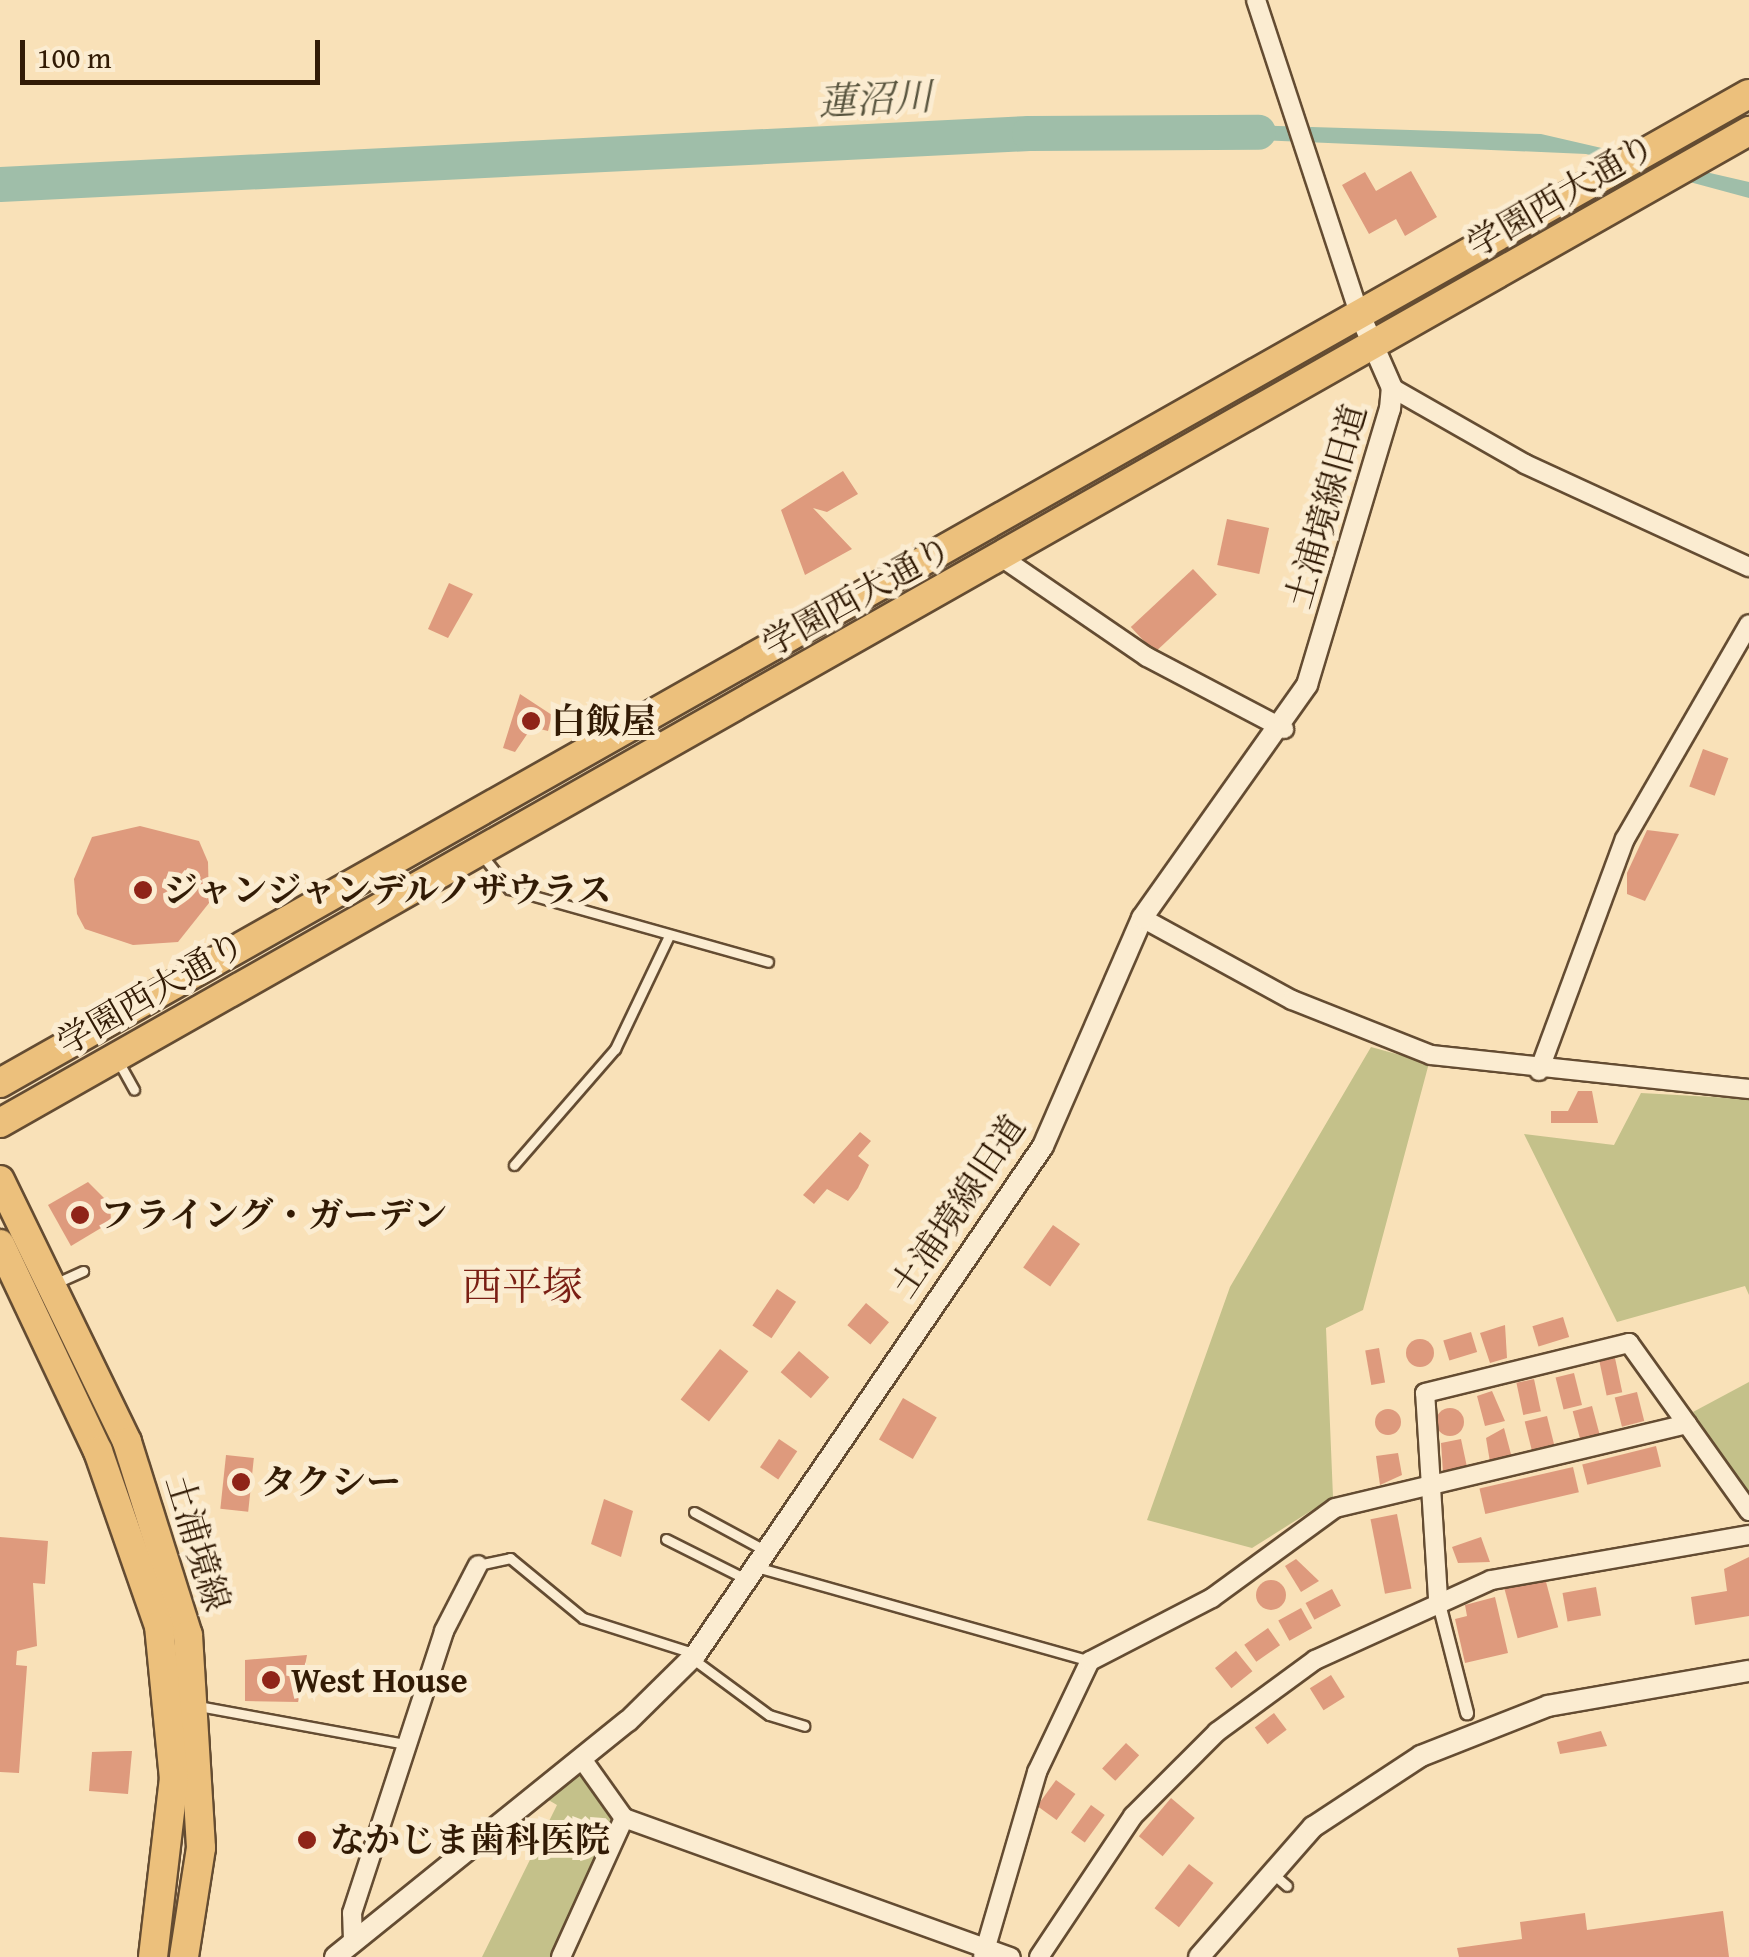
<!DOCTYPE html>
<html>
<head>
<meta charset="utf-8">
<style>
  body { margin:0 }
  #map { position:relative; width:1749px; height:1957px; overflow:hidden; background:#f9e1b8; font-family:"Gentium Book Plus","Noto Serif JP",serif }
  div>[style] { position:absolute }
  .green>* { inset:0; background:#c4c18a }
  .water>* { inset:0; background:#9fbea9 }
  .river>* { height:35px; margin:-17.5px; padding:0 17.5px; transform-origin:17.5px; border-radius:17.5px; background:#9fbea9 }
  .building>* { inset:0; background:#de9a7d; transform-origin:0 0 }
  .round { border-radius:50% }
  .roads { filter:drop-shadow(2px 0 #644c32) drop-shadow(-2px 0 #644c32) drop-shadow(0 2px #644c32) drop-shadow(0 -2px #644c32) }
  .service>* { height:9px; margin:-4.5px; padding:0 4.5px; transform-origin:4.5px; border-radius:4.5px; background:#fbecd1 }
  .pedestrian>* { height:12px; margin:-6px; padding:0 6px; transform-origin:6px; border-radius:6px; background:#fbecd1 }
  .minor>* { height:18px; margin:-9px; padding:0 9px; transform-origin:9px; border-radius:9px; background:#fbecd1 }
  .tertiary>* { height:20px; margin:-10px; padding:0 10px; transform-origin:10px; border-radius:10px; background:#fbecd1 }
  .primary>* { height:28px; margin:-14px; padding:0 14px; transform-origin:14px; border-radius:14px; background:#ecc07c }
  .trunk>* { height:28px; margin:-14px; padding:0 14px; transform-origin:14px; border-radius:14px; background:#ecc07c }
  .dots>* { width:28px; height:28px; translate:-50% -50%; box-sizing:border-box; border:5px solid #fbecd1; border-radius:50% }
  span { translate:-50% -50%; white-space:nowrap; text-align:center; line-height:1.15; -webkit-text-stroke:10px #fbecd1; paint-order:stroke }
  .street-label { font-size:35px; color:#321b05 }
  .poi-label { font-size:35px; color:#321b05; font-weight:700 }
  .left { translate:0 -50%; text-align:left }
  .water-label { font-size:38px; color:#58543e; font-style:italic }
  .quarter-label { font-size:40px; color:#7a1f14 }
  .scale { position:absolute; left:20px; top:40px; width:300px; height:45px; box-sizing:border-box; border:5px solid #321b05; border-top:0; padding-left:12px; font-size:30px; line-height:35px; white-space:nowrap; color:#321b05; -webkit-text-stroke:8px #fbecd1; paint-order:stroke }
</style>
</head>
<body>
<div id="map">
  <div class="green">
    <i style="clip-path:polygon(1371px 1047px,1429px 1063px,1363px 1310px,1326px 1328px,1333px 1497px,1252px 1548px,1147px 1520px,1230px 1287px)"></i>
    <i style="clip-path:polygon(1641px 1093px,1749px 1099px,1749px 1295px,1745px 1286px,1617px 1322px,1524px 1134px,1614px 1145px)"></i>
    <i style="clip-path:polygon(1749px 1382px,1749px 1497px,1693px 1412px)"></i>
    <i style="clip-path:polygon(578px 1772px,612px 1821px,552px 1957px,482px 1957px,557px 1805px,545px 1798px)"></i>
  </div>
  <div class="water">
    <i style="clip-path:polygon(1214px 124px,1541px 134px,1749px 182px,1749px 198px,1586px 154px,1213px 138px)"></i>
  </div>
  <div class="river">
    <i style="left:0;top:184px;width:1030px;rotate:-2.84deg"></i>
    <i style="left:1029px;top:133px;width:229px;rotate:-0.3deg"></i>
  </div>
  <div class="building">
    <i style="clip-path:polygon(1411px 171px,1437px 217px,1405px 236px,1396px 219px,1369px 234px,1342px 185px,1365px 172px,1376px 191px)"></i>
    <i style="clip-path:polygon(843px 471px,858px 494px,827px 512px,813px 508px,852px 549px,805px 575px,781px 510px)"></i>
    <i style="left:1227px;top:519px;width:43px;height:47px;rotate:12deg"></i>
    <i style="left:1193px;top:569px;width:35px;height:85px;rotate:47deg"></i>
    <i style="clip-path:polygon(449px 583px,473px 594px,448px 638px,428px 629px)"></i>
    <i style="clip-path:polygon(520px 694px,552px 715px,548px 731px,532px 727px,515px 752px,503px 748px)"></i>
    <i style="left:1703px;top:749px;width:27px;height:40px;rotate:20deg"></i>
    <i style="clip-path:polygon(140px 826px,199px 841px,208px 862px,209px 903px,178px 942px,133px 945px,85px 929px,77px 914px,74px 879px,92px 837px)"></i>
    <i style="clip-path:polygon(1647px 830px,1679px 834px,1645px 901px,1627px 894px,1627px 873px)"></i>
    <i style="clip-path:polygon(1578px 1091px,1592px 1091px,1598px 1123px,1551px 1123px,1551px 1111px,1568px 1111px)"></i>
    <i style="clip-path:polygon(860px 1132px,871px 1141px,858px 1156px,869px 1165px,858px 1188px,848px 1201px,827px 1189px,814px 1204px,803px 1195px)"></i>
    <i style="clip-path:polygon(88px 1182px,110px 1204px,111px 1222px,71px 1246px,48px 1205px)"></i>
    <i style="left:1053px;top:1225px;width:33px;height:52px;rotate:35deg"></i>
    <i style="left:777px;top:1289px;width:23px;height:44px;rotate:34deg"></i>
    <i style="left:866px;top:1303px;width:30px;height:29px;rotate:40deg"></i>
    <i style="left:1563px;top:1317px;width:21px;height:32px;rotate:73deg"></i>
    <i style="clip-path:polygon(1505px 1325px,1507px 1358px,1490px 1363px,1480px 1333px)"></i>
    <i style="left:1471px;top:1332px;width:21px;height:29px;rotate:73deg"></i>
    <i class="round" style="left:1406px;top:1339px;width:28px;height:28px"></i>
    <i style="left:1379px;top:1348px;width:35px;height:14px;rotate:80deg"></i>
    <i style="left:720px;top:1349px;width:36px;height:64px;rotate:38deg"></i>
    <i style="left:799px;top:1351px;width:40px;height:28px;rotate:41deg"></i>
    <i style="left:1615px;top:1358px;width:35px;height:16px;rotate:78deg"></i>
    <i style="left:1574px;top:1373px;width:33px;height:19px;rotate:76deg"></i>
    <i style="left:1534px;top:1379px;width:33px;height:18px;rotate:78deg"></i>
    <i style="clip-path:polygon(1492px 1391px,1505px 1421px,1485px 1426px,1477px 1396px)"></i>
    <i style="left:1637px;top:1392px;width:30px;height:23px;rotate:76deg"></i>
    <i style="left:903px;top:1398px;width:39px;height:48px;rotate:30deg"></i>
    <i style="left:1592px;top:1406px;width:30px;height:20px;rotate:75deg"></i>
    <i class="round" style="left:1436px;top:1408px;width:28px;height:28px"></i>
    <i class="round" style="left:1375px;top:1409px;width:26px;height:26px"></i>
    <i style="left:1547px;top:1416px;width:30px;height:23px;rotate:76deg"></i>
    <i style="clip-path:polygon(1504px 1428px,1512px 1458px,1490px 1462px,1486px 1438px)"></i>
    <i style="left:779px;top:1439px;width:22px;height:34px;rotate:34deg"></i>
    <i style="clip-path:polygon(1461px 1439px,1467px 1467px,1443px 1472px,1441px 1443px)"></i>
    <i style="left:1656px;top:1446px;width:21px;height:76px;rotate:76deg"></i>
    <i style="clip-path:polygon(1398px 1453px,1402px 1475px,1380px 1485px,1376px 1456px)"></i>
    <i style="left:226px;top:1455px;width:28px;height:54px;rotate:6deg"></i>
    <i style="left:1573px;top:1467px;width:26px;height:96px;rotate:77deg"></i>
    <i style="clip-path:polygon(604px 1499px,633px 1511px,621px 1557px,591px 1544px)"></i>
    <i style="left:1397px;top:1514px;width:76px;height:27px;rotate:79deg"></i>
    <i style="clip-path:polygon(0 1537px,48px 1541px,45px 1584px,33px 1583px,37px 1646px,17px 1651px,16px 1665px,27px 1666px,19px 1773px,0 1772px)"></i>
    <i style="clip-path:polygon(1481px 1537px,1490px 1562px,1458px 1563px,1452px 1547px)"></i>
    <i style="clip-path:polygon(1749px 1557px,1749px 1616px,1695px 1625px,1691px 1597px,1727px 1591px,1724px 1569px)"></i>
    <i style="clip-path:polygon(1296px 1559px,1319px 1581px,1301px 1592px,1285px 1566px)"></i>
    <i style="left:1545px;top:1578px;width:51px;height:42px;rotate:75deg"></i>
    <i class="round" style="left:1256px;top:1580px;width:30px;height:30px"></i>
    <i style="left:1596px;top:1587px;width:29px;height:34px;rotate:80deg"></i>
    <i style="left:1332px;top:1589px;width:19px;height:30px;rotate:62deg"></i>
    <i style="clip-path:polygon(1495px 1597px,1508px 1653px,1465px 1663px,1455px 1619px,1467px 1616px,1465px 1605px)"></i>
    <i style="left:1301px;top:1608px;width:23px;height:26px;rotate:61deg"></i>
    <i style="left:1268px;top:1628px;width:21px;height:29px;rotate:55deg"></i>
    <i style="left:1236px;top:1651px;width:26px;height:27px;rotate:51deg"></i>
    <i style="clip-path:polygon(307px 1655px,298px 1702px,245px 1701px,245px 1660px)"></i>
    <i style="left:1331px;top:1675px;width:26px;height:25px;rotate:58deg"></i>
    <i style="left:1274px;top:1713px;width:21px;height:24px;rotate:53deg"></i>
    <i style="clip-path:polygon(1601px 1731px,1607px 1746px,1560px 1754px,1557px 1742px)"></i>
    <i style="left:1126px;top:1743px;width:18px;height:35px;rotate:43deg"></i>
    <i style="clip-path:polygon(125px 1751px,132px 1751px,128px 1794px,89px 1791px,92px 1752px)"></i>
    <i style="left:1056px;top:1780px;width:24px;height:32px;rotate:36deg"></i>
    <i style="left:1171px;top:1798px;width:31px;height:50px;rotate:40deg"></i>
    <i style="left:1091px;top:1805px;width:17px;height:34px;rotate:36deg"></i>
    <i style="left:1189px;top:1864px;width:31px;height:56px;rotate:38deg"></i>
    <i style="clip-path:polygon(1723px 1911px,1729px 1957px,1459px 1957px,1457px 1948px,1522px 1939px,1520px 1922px,1585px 1913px,1587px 1930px)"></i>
  </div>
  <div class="roads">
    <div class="service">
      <i style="left:481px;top:854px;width:45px;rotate:51.3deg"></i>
      <i style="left:509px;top:889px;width:269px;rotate:15.7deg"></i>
      <i style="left:117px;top:1059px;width:35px;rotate:61deg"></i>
      <i style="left:514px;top:1165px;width:154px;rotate:-49deg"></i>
      <i style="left:615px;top:1049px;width:123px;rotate:-64.5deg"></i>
      <i style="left:54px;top:1284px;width:32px;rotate:-24deg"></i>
      <i style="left:694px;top:1512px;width:82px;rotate:28.4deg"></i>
      <i style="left:666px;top:1539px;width:92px;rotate:26.6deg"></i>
      <i style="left:478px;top:1565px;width:33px;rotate:-12deg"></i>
      <i style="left:510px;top:1558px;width:94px;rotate:39.4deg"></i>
      <i style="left:583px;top:1618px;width:119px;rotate:17.7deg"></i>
      <i style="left:756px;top:1567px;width:347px;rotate:15.7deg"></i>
      <i style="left:693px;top:1659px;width:94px;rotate:36.4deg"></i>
      <i style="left:769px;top:1715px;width:37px;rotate:17deg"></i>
      <i style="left:198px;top:1706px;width:211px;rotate:10.4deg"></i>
      <i style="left:1271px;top:1872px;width:21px;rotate:41deg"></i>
    </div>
    <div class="pedestrian">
      <i style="left:1438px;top:1600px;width:117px;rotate:75.6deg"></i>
    </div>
    <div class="minor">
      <i style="left:1256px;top:0;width:330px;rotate:71.8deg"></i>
      <i style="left:1392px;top:388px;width:153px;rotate:29.7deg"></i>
      <i style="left:1525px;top:464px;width:247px;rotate:24.7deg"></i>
      <i style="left:1001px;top:557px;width:177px;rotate:34.4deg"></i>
      <i style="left:1147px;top:657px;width:155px;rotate:27.7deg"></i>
      <i style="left:1142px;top:918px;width:171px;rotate:28.7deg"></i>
      <i style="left:1292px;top:1000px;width:149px;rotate:21.6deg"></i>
      <i style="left:1431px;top:1055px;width:320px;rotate:6.1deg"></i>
      <i style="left:1539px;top:1071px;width:247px;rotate:-69.7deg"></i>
      <i style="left:1625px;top:839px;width:248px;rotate:-60deg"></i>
      <i style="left:1438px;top:1598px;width:205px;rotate:-93.6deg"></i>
      <i style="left:1425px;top:1393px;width:210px;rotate:-13.8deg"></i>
      <i style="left:1629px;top:1343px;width:100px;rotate:54.4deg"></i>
      <i style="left:582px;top:1759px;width:72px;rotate:54.6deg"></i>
      <i style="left:624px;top:1818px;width:411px;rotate:19.8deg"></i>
      <i style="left:353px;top:1940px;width:27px;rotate:-92deg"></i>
      <i style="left:352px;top:1913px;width:297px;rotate:-71.9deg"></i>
      <i style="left:444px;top:1631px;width:74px;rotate:-62.7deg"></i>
      <i style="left:561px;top:1957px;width:153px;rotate:-65.6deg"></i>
      <i style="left:983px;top:1957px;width:193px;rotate:-73.7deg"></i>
      <i style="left:1037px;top:1772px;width:123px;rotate:-64.5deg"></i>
      <i style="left:1090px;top:1661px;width:137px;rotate:-27.3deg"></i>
      <i style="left:1212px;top:1598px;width:152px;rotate:-36.2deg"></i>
      <i style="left:1335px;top:1508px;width:362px;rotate:-13.4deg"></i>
      <i style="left:1687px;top:1424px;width:107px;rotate:54.5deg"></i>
      <i style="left:1039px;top:1957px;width:169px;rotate:-56.3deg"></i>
      <i style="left:1133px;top:1816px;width:119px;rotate:-45deg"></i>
      <i style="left:1217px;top:1732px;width:122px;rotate:-36.3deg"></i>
      <i style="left:1315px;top:1660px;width:193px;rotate:-24.4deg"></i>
      <i style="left:1491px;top:1580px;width:262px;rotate:-9.9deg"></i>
    </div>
    <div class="tertiary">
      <i style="left:335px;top:1957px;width:376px;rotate:-38.9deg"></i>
      <i style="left:628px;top:1721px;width:95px;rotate:-44.6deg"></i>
      <i style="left:696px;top:1654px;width:615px;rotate:-55.66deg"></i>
      <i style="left:1043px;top:1146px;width:249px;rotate:-66.5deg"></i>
      <i style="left:1142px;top:918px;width:286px;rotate:-54.7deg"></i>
      <i style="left:1307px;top:685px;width:288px;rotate:-73.3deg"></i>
      <i style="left:1390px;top:409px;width:21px;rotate:-85deg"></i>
      <i style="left:1392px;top:388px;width:82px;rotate:-113.7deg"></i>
      <i style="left:1199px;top:1957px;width:173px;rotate:-48.8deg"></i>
      <i style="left:1313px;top:1827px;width:129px;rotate:-33.3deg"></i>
      <i style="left:1421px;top:1756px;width:136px;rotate:-21.5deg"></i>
      <i style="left:1548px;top:1706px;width:204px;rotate:-9.9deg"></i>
    </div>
    <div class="primary">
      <i style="left:0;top:1180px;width:291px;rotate:64.1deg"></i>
      <i style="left:127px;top:1442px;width:202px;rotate:72.5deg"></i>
      <i style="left:188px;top:1635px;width:213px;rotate:86.5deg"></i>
      <i style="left:201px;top:1848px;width:110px;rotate:98.9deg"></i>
      <i style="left:0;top:1244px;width:229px;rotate:64.7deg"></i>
      <i style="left:98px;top:1451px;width:185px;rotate:70.8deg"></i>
      <i style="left:159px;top:1626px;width:153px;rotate:84.4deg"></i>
      <i style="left:174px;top:1778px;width:180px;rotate:96.7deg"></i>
    </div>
    <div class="trunk">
      <i style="left:0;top:1083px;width:2009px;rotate:-29.49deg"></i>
      <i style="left:0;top:1123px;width:2011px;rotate:-29.56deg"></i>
    </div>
  </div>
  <div class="dots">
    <i style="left:531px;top:721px;background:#8f2418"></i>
    <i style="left:143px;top:890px;background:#8f2418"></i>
    <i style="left:80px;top:1215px;background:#8f2418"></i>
    <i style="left:241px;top:1482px;background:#8f2418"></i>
    <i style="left:271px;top:1680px;background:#8f2418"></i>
    <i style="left:307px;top:1840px;background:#8f2418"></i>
  </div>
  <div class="street-label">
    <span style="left:1561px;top:195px;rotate:-30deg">学園西大通り</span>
    <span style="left:1326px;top:506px;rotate:-74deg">土浦境線旧道</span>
    <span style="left:857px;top:596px;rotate:-29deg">学園西大通り</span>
    <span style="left:151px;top:993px;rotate:-30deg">学園西大通り</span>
    <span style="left:958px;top:1206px;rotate:-56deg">土浦境線旧道</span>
    <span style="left:198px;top:1543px;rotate:73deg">土浦境線</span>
  </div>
  <div class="poi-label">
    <span class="left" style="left:551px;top:721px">白飯屋</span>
    <span class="left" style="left:163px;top:890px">ジャンジャンデルノザウラス</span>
    <span class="left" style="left:100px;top:1215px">フライング・ガーデン</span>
    <span class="left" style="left:261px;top:1482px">タクシー</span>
    <span class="left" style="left:291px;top:1680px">West House</span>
    <span class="left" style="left:330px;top:1840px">なかじま歯科医院</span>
  </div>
  <div class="water-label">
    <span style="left:875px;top:99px;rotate:-3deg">蓮沼川</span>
  </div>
  <div class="quarter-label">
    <span style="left:522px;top:1286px">西平塚</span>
  </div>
  <div class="scale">100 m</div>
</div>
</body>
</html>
